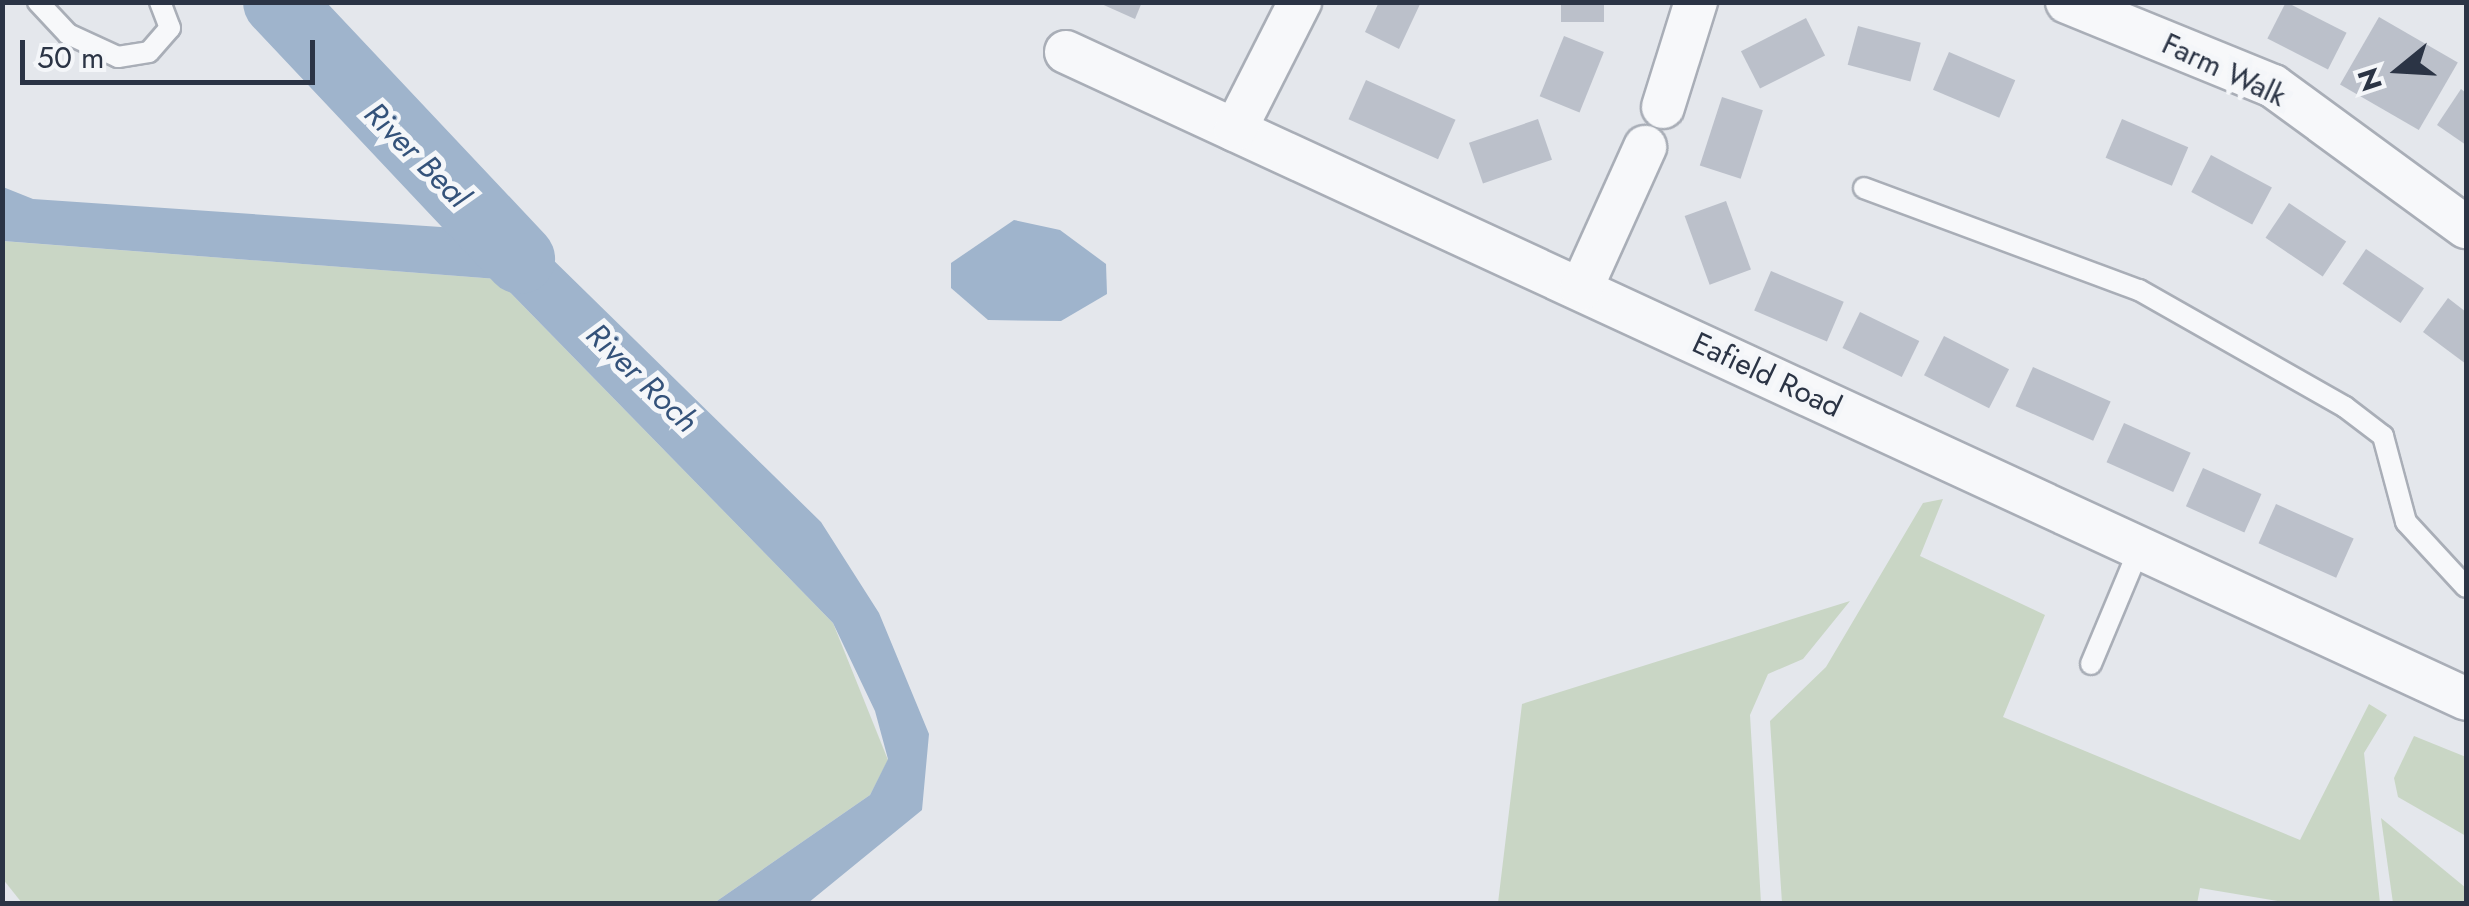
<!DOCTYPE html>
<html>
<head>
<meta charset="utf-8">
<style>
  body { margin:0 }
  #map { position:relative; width:2469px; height:906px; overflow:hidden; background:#e4e7ec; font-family:Jost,sans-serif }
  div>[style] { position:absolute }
  .green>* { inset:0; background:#c9d6c5 }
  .water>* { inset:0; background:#9fb4cc }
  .river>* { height:70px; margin:-35px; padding:0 35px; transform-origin:35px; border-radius:35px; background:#9fb4cc }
  .building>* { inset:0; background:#bbc0ca; transform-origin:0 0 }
  .roads { filter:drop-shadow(2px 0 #a9aeb7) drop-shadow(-2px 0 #a9aeb7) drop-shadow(0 2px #a9aeb7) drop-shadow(0 -2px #a9aeb7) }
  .service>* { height:20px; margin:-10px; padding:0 10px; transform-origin:10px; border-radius:10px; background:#f7f8fa }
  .minor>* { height:42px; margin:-21px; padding:0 21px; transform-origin:21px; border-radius:21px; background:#f7f8fa }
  span { translate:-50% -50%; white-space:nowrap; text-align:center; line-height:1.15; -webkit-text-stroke:10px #f4f6f9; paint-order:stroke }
  .street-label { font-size:30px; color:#2b3445 }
  .water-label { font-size:32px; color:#34527a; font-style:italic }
  .frame { position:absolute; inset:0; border:5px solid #2b3445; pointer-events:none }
  .north { position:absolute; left:2349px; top:20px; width:100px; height:100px; -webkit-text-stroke:8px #f4f6f9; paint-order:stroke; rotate:252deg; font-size:28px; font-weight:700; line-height:40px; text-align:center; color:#2b3445 }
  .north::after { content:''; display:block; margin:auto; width:35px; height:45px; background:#2b3445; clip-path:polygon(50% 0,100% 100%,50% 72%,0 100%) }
  .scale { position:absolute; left:20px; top:40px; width:295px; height:45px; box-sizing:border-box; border:5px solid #2b3445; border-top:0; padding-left:12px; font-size:30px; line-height:35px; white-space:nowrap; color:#2b3445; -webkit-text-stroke:8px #f4f6f9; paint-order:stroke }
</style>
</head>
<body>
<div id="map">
  <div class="green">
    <i style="clip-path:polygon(2px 241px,497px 279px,833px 623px,888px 760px,870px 795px,714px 903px,22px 903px,2px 878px)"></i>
    <i style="clip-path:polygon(1943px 499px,1920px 556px,2045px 615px,2003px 717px,2300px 840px,2369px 704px,2387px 715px,2364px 753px,2380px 903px,2289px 903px,2200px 888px,2197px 904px,1782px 903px,1770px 721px,1826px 667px,1923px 503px)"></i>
    <i style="clip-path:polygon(1850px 601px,1803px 659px,1768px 674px,1750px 715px,1761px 903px,1498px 903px,1522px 704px)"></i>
    <i style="clip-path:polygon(2414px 736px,2466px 757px,2466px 836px,2398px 797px,2394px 778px)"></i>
    <i style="clip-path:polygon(2381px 818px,2466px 888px,2466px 903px,2393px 903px)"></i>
  </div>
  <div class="water">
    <i style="clip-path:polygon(3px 187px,33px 199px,470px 229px,542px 249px,821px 522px,879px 613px,929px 734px,922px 810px,808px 903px,714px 903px,870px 795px,888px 759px,875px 711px,833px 623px,497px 279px,3px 241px)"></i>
    <i style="clip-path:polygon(1014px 220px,1060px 230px,1106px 264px,1107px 294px,1061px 321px,988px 320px,951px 288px,951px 263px)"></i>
  </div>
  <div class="river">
    <i style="left:278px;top:2px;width:353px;rotate:46.7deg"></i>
  </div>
  <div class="building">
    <i style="clip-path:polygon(1097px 2px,1142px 2px,1135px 19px)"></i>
    <i style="clip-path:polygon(1379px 2px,1421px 2px,1399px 49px,1365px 32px)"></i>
    <i style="left:1561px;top:2px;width:43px;height:20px"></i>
    <i style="left:2286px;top:2px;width:68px;height:41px;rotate:27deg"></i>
    <i style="left:2379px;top:17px;width:91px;height:78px;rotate:30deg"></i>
    <i style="left:1806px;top:18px;width:42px;height:73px;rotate:63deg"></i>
    <i style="left:1858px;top:26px;width:65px;height:40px;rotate:15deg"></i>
    <i style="left:1564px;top:36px;width:43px;height:65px;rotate:22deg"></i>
    <i style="left:1949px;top:52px;width:72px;height:41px;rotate:23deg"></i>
    <i style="left:1366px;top:80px;width:98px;height:43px;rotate:24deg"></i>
    <i style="clip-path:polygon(2461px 89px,2466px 93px,2466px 145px,2437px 125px)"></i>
    <i style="left:1722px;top:97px;width:43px;height:72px;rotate:18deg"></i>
    <i style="left:1538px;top:119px;width:43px;height:73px;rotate:71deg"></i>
    <i style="left:2122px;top:119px;width:72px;height:42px;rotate:23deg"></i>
    <i style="left:2211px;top:155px;width:69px;height:42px;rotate:28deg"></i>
    <i style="left:1726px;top:201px;width:73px;height:44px;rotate:70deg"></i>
    <i style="left:2289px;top:203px;width:69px;height:42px;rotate:34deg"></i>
    <i style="left:2366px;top:249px;width:70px;height:42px;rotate:34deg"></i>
    <i style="left:1771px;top:271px;width:79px;height:43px;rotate:23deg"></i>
    <i style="clip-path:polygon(2448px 298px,2466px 312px,2466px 364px,2423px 332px)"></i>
    <i style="left:1860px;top:312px;width:66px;height:40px;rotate:26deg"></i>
    <i style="left:1944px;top:336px;width:73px;height:44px;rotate:27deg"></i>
    <i style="left:2033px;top:367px;width:85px;height:43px;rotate:24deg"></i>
    <i style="left:2124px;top:423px;width:73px;height:43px;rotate:24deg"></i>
    <i style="left:2203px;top:468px;width:64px;height:42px;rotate:24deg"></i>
    <i style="left:2276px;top:504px;width:85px;height:43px;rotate:24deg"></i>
  </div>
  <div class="roads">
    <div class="service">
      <i style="left:38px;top:2px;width:44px;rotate:46.8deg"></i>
      <i style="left:68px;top:34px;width:55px;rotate:24.7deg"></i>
      <i style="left:118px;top:57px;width:31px;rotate:-9deg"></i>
      <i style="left:149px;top:52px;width:32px;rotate:-49deg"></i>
      <i style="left:170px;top:28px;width:28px;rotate:-111deg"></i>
      <i style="left:1864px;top:188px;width:293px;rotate:20.4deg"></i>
      <i style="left:2139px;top:290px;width:237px;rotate:29.6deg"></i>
      <i style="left:2345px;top:407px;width:48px;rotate:37.3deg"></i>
      <i style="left:2383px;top:436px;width:89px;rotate:75deg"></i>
      <i style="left:2406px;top:522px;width:88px;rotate:47.3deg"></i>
      <i style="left:2091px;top:664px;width:127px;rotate:-67.3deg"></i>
    </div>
    <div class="minor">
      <i style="left:2067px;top:2px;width:222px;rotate:22.2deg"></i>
      <i style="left:2273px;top:86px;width:239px;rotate:36.2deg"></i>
      <i style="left:1066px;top:52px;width:1542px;rotate:24.8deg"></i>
      <i style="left:1663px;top:107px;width:110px;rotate:-72.6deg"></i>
      <i style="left:1235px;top:130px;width:144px;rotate:-63.1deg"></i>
      <i style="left:1581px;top:289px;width:156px;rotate:-65.7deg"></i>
    </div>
  </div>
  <div class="street-label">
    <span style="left:2224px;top:70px;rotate:25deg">Farm Walk</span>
    <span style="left:1767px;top:375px;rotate:25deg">Eafield Road</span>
  </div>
  <div class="water-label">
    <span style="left:417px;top:155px;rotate:45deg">River Beal</span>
    <span style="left:642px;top:378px;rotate:44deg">River Roch</span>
  </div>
  <div class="frame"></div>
  <div class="north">N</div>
  <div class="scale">50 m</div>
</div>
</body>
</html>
